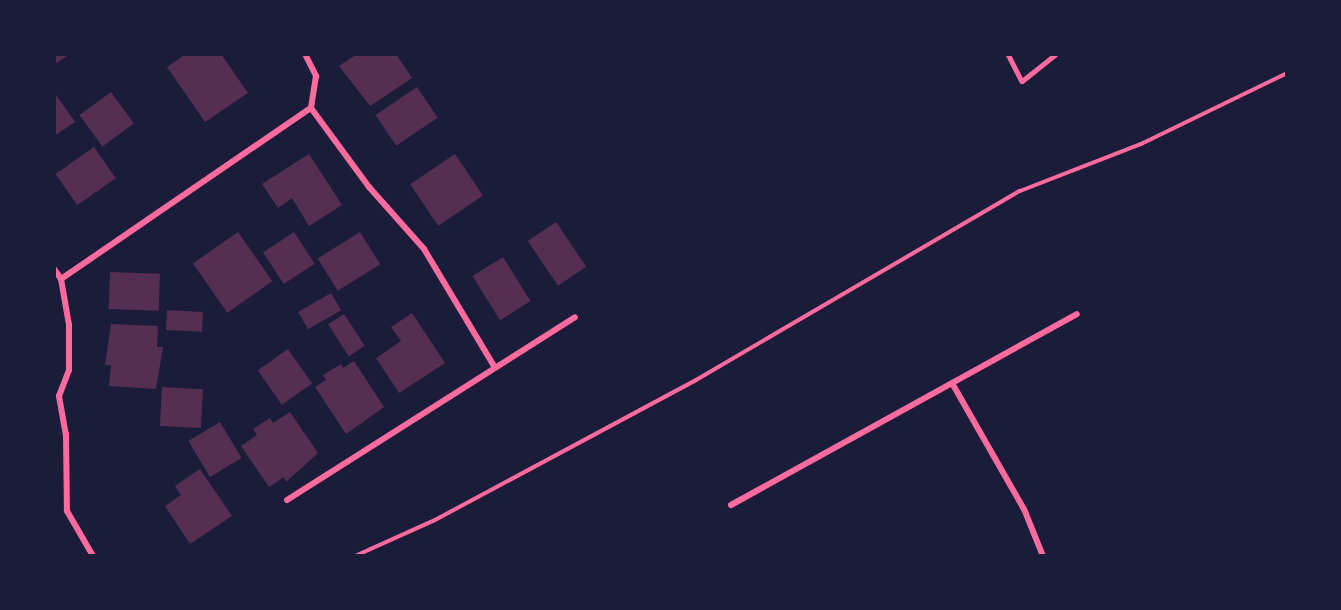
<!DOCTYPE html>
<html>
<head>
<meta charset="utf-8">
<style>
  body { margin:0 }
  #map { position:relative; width:1341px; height:610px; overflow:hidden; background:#1b1b3a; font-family:Signika,sans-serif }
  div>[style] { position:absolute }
  .building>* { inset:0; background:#542f53; transform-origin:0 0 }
  .path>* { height:4px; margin:-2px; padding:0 2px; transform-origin:2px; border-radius:2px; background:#ff6b9d }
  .service>* { height:4.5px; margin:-2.25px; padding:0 2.25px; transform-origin:2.25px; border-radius:2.25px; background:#ff6b9d }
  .minor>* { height:6px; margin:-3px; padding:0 3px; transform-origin:3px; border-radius:3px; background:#ff6b9d }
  span { translate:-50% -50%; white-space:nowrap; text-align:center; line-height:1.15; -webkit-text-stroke:4.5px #1b1b3a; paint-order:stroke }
  .frame { position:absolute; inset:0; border:56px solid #1b1b3a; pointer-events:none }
</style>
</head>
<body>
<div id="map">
  <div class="building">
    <i style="clip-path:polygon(54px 54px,70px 54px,54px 65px)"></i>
    <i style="clip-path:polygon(186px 54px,221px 54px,248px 93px,205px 122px,167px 67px)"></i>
    <i style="clip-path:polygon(357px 54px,396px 54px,412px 78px,370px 106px,339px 66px)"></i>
    <i style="left:417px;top:87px;width:37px;height:50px;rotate:56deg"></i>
    <i style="clip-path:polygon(54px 92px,75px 122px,54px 136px)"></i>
    <i style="left:111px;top:92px;width:39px;height:39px;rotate:54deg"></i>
    <i style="left:94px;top:147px;width:38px;height:47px;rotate:55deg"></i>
    <i style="clip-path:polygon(309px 154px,342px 205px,309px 226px,292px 198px,278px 208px,262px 184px)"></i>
    <i style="left:455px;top:154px;width:50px;height:54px;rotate:56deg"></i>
    <i style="left:556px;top:222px;width:54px;height:34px;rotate:56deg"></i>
    <i style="left:238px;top:232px;width:60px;height:55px;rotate:55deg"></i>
    <i style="left:294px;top:232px;width:38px;height:37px;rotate:57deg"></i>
    <i style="left:360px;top:232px;width:38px;height:50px;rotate:58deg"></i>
    <i style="left:503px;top:257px;width:52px;height:36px;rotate:58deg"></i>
    <i style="left:110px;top:272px;width:50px;height:37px;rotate:2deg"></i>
    <i style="left:331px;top:293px;width:20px;height:38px;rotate:60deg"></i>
    <i style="left:167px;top:310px;width:36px;height:20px;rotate:3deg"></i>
    <i style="clip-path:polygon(412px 313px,445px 363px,399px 393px,376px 358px,401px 341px,391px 327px)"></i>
    <i style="left:344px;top:314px;width:38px;height:19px;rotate:57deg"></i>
    <i style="clip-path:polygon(111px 324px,158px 326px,157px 347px,163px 347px,156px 389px,109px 386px,111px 365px,105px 365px)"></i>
    <i style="left:288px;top:349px;width:42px;height:37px;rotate:55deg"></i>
    <i style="clip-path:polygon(354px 361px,384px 407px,346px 434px,315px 387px,326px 380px,323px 375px,341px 364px,343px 368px)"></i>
    <i style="left:162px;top:387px;width:41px;height:39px;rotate:3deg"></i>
    <i style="clip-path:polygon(290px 412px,318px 453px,286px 482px,284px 477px,269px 487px,241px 446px,257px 435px,253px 429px,270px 418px,273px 423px)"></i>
    <i style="left:220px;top:422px;width:42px;height:37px;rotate:59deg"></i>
    <i style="clip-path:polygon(200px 469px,232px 516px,190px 544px,165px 506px,181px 495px,175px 486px)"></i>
  </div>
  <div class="path">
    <i style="left:355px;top:556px;width:88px;rotate:-24.2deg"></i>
    <i style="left:435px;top:520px;width:296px;rotate:-28.2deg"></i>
    <i style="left:696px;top:380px;width:375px;rotate:-30.3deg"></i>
    <i style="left:1020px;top:191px;width:130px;rotate:-21.2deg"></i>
    <i style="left:1141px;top:144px;width:162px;rotate:-25.9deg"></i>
  </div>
  <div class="service">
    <i style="left:1008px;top:54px;width:30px;rotate:63deg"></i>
    <i style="left:1022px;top:81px;width:43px;rotate:-38.5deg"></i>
  </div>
  <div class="minor">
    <i style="left:305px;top:54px;width:25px;rotate:63deg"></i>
    <i style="left:316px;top:76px;width:32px;rotate:99deg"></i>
    <i style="left:311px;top:108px;width:98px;rotate:53.7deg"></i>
    <i style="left:369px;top:187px;width:83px;rotate:48.4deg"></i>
    <i style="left:424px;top:249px;width:136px;rotate:59.1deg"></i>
    <i style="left:54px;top:269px;width:12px;rotate:55deg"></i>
    <i style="left:61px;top:279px;width:47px;rotate:80.1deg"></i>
    <i style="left:69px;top:325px;width:45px;rotate:90deg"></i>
    <i style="left:69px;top:370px;width:28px;rotate:111deg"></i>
    <i style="left:59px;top:396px;width:39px;rotate:80deg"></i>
    <i style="left:66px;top:434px;width:77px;rotate:89.3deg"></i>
    <i style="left:67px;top:511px;width:52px;rotate:60deg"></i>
    <i style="left:61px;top:279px;width:303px;rotate:-34.4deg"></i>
    <i style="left:952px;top:383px;width:145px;rotate:60.3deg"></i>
    <i style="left:1024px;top:509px;width:51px;rotate:68deg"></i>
    <i style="left:287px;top:500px;width:341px;rotate:-32.4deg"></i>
    <i style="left:731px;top:505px;width:395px;rotate:-28.9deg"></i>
  </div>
  <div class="frame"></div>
</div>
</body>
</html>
